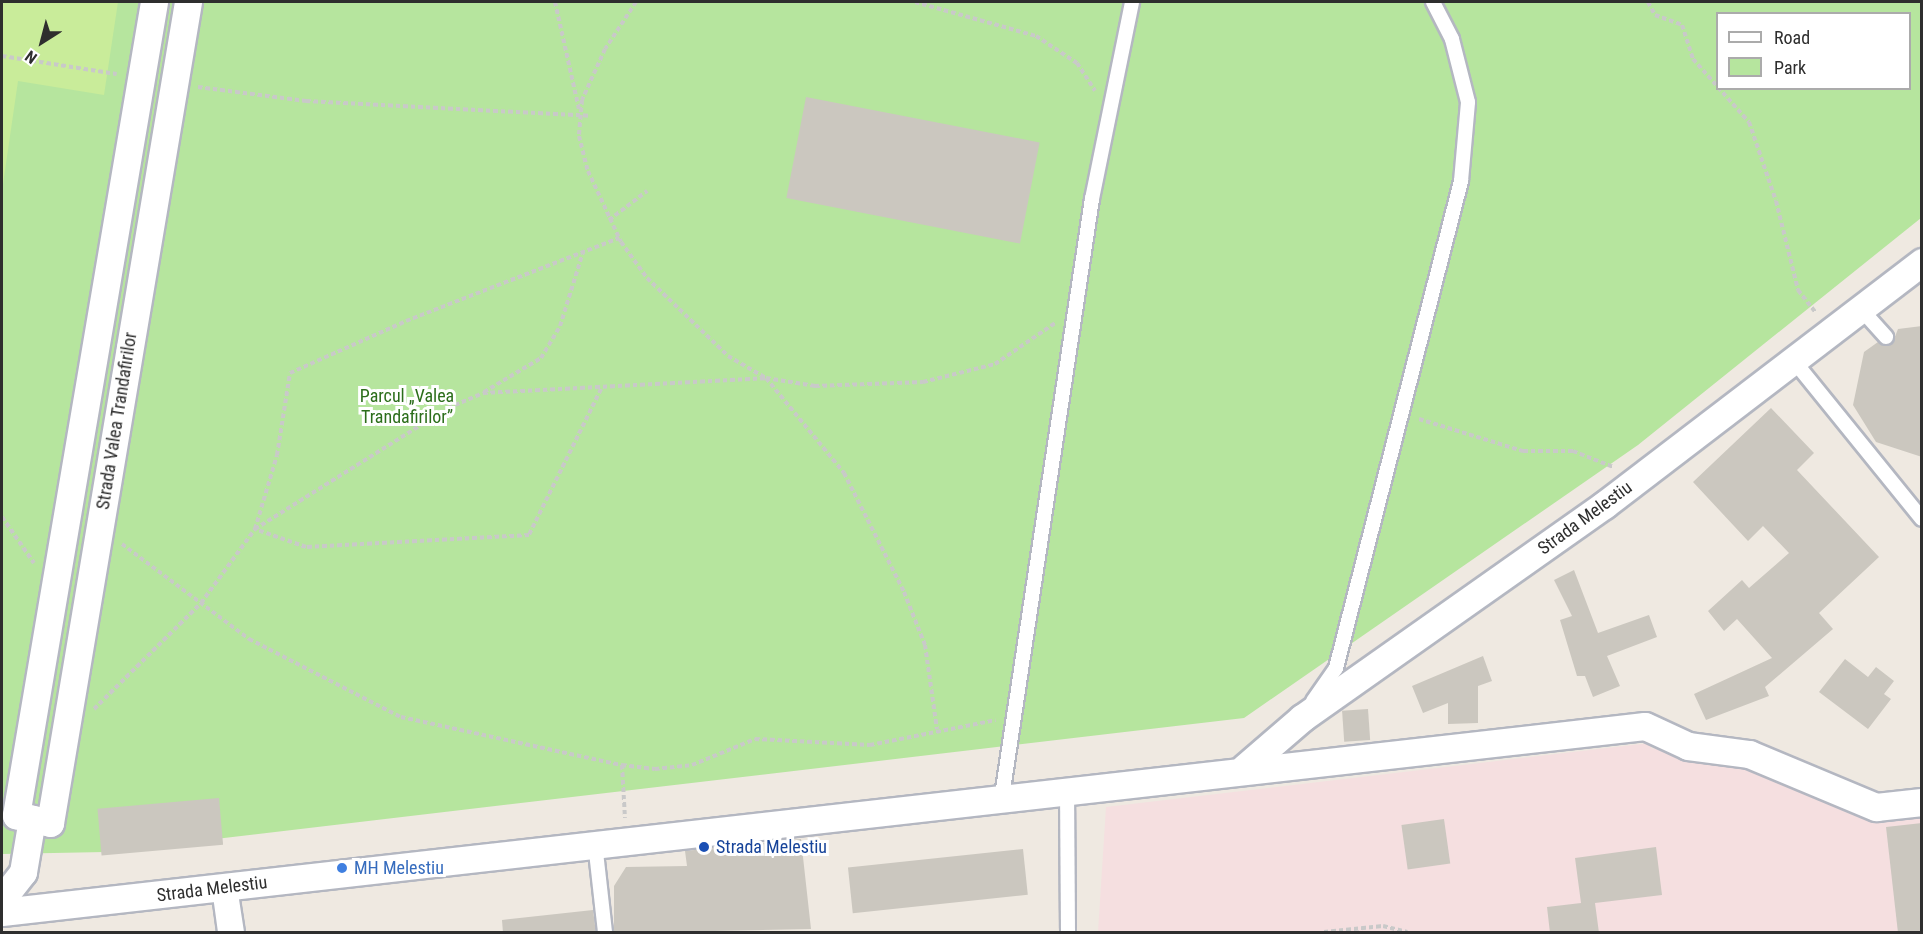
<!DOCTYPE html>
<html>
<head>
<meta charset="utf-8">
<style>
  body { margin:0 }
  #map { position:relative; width:1923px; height:934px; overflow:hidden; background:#efe9e1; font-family:"Roboto Condensed",sans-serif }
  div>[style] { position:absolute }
  .medical>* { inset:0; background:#f5dfe0 }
  .green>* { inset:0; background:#b6e59e }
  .pitch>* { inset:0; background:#c9ec9a }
  .building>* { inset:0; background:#cbc7bf; transform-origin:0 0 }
  .path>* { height:4px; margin-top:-2px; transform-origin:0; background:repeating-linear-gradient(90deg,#c9c9c9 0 4.5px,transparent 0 7.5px) }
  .roads { filter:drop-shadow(2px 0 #b4b7c1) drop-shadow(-2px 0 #b4b7c1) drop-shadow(0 2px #b4b7c1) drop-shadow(0 -2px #b4b7c1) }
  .lane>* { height:14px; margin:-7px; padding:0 7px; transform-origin:7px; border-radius:7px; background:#fff }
  .street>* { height:27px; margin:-13.5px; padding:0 13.5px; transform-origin:13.5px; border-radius:13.5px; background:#fff }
  .dots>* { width:16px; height:16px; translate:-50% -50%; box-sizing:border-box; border:3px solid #fff; border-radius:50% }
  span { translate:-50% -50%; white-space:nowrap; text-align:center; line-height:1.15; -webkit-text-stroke:6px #fff; paint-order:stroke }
  .park-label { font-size:18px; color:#2c6e1b }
  .street-label { font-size:18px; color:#2e2e2e }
  .transit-label { font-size:18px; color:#164399 }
  .left { translate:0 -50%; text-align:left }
  .shop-label { font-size:18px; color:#366cbe }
  .frame { position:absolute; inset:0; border:3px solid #2e2e2e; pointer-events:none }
  .legend { position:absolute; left:1716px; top:12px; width:195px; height:78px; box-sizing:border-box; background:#fff; border:2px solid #ababab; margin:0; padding:8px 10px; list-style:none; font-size:18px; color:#2e2e2e }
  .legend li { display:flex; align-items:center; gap:12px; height:30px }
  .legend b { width:30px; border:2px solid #ababab }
  .north { position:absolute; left:12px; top:12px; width:60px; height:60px; -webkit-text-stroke:4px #fff; paint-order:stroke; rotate:216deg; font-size:16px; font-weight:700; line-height:24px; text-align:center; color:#2e2e2e }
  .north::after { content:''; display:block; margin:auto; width:21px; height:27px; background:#2e2e2e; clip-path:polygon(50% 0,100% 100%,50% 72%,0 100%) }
</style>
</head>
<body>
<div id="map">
  <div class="medical">
    <i style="clip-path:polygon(1650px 743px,1652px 749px,1660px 747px,1684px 759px,1753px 765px,1921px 813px,1921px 932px,1098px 932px,1106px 807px)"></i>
  </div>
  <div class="green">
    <i style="clip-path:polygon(evenodd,2px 2px,1921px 2px,1921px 218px,1638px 445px,1244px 718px,105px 852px,2px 854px,2px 2px,1718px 14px,1910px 14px,1910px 88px,1718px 88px,1718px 14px)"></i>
  </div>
  <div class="pitch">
    <i style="clip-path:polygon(2px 2px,118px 2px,104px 95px,18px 81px,2px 191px)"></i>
  </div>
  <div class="building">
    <i style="left:806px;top:97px;width:238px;height:103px;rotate:11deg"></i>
    <i style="clip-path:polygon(1922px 326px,1922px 457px,1876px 442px,1853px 405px,1864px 352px,1878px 342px,1892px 344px,1898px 329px)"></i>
    <i style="clip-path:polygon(1771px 408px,1814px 453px,1797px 470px,1879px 557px,1819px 613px,1833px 629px,1765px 687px,1769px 696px,1706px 720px,1694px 694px,1772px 658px,1737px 619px,1724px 631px,1708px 611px,1742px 580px,1749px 588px,1789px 553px,1763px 526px,1748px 541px,1693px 482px)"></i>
    <i style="clip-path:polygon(1574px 570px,1598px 633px,1649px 615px,1657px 637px,1607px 656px,1620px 686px,1593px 697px,1585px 676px,1577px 676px,1560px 620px,1572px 616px,1554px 580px)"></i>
    <i style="clip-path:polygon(1483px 656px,1492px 681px,1478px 686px,1478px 723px,1448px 724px,1448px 703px,1423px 713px,1412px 686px)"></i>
    <i style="clip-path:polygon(1845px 659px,1868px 677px,1876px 667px,1894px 681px,1884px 694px,1891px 699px,1868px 729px,1819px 692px)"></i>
    <i style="left:1368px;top:709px;width:31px;height:26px;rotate:86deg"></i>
    <i style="left:219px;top:798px;width:47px;height:122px;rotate:85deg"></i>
    <i style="left:1444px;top:819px;width:45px;height:43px;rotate:82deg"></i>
    <i style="clip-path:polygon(1922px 823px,1922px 933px,1898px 933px,1886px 827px)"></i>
    <i style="clip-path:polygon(801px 839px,811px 929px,614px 933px,614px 886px,626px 867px,687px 866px,685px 851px)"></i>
    <i style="clip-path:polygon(1656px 847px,1662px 895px,1595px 903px,1599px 933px,1550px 933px,1547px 907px,1581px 903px,1575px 858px)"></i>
    <i style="left:1023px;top:849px;width:46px;height:176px;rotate:84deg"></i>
    <i style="clip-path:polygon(593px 910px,596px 933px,503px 933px,502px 920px)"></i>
  </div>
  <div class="path">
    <i style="left:555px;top:2px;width:110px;rotate:77.4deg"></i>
    <i style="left:636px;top:2px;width:56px;rotate:123.4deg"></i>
    <i style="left:605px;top:49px;width:56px;rotate:114.3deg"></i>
    <i style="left:582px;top:100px;width:36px;rotate:95deg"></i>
    <i style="left:579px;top:136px;width:36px;rotate:76deg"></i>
    <i style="left:588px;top:171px;width:78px;rotate:65.1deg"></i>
    <i style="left:621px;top:242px;width:44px;rotate:54.2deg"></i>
    <i style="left:647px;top:278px;width:112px;rotate:43.9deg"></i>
    <i style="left:728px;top:356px;width:44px;rotate:30.1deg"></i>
    <i style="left:766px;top:378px;width:50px;rotate:9.3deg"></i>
    <i style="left:815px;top:386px;width:108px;rotate:-2.1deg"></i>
    <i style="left:923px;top:382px;width:74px;rotate:-14deg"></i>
    <i style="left:995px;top:364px;width:73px;rotate:-34.3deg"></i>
    <i style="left:915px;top:2px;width:126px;rotate:15.7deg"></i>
    <i style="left:1036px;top:36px;width:49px;rotate:33.4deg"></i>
    <i style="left:1077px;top:63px;width:33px;rotate:57deg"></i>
    <i style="left:1648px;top:2px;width:15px;rotate:62deg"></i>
    <i style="left:1655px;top:15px;width:29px;rotate:20deg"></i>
    <i style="left:1682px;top:25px;width:36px;rotate:72deg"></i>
    <i style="left:1693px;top:59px;width:84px;rotate:48.4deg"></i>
    <i style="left:1749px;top:122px;width:83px;rotate:71.1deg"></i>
    <i style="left:1776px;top:201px;width:92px;rotate:76.1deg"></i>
    <i style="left:1798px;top:290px;width:29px;rotate:52deg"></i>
    <i style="left:2px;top:56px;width:116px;rotate:8.9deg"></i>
    <i style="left:198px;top:87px;width:109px;rotate:7.4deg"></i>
    <i style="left:306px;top:101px;width:284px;rotate:3deg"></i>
    <i style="left:609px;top:220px;width:48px;rotate:-37.3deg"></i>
    <i style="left:601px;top:389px;width:163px;rotate:116.3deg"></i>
    <i style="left:529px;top:535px;width:223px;rotate:176.9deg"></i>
    <i style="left:306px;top:547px;width:54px;rotate:-160.6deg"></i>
    <i style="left:255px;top:529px;width:77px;rotate:-73.4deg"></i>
    <i style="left:277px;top:455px;width:83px;rotate:-81deg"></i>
    <i style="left:290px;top:373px;width:127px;rotate:-24.1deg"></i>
    <i style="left:406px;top:321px;width:229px;rotate:-21.3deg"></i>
    <i style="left:484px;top:392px;width:66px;rotate:-30.8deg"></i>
    <i style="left:541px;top:358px;width:37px;rotate:-59deg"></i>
    <i style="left:560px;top:326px;width:77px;rotate:-72.7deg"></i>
    <i style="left:1419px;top:419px;width:109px;rotate:17.1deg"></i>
    <i style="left:1523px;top:451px;width:50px"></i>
    <i style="left:1573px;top:451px;width:43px;rotate:21.8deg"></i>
    <i style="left:2px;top:517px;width:56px;rotate:55.2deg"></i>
    <i style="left:122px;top:544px;width:159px;rotate:36.8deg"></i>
    <i style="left:249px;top:639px;width:171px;rotate:27.2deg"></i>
    <i style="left:401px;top:717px;width:226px;rotate:12.3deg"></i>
    <i style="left:622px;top:765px;width:33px;rotate:7deg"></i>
    <i style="left:655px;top:769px;width:37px;rotate:-6deg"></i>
    <i style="left:692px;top:765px;width:68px;rotate:-22.4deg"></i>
    <i style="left:755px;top:739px;width:115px;rotate:3deg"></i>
    <i style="left:870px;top:745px;width:128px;rotate:-11.2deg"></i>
    <i style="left:94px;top:709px;width:151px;rotate:-44.7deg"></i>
    <i style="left:201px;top:603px;width:92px;rotate:-53.9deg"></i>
    <i style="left:255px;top:529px;width:228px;rotate:-32.1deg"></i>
    <i style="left:448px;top:408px;width:38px;rotate:-23deg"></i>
    <i style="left:483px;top:393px;width:283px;rotate:-3deg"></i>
    <i style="left:766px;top:378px;width:123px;rotate:50.6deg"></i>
    <i style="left:844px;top:473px;width:133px;rotate:63.2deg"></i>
    <i style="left:904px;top:592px;width:57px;rotate:68.4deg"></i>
    <i style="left:925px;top:645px;width:85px;rotate:81.9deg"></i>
    <i style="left:622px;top:765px;width:53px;rotate:86.8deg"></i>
    <i style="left:1324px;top:932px;width:59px;rotate:-5.8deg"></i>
    <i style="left:1383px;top:926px;width:25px;rotate:14deg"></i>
  </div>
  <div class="roads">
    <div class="lane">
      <i style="left:1860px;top:308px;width:39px;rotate:48deg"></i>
      <i style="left:1794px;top:361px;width:203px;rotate:51deg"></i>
      <i style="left:1313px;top:701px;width:40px;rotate:-55.1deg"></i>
      <i style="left:1336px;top:668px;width:503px;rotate:-75.6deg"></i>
      <i style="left:1461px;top:181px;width:79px;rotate:-84.9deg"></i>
      <i style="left:1468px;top:102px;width:65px;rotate:-104.3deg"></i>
      <i style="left:1452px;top:39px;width:42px;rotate:-117.2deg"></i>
      <i style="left:1067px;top:788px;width:144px;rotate:89.6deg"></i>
      <i style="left:1002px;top:796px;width:604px;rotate:-81.43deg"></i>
      <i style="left:1092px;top:199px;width:201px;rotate:-78.5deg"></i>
      <i style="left:595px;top:843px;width:90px;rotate:83.6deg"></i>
      <i style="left:230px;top:887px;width:46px;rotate:81.2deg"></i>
      <i style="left:219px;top:888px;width:44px;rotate:82.2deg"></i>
    </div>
    <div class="street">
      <i style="left:154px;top:2px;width:825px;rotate:99.63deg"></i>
      <i style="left:16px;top:815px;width:35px;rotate:13deg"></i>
      <i style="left:50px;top:823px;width:833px;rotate:-80.46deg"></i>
      <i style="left:1244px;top:768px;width:77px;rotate:-40.8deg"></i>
      <i style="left:1302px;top:718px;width:370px;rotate:-35.2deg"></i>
      <i style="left:1604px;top:505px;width:400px;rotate:-37.4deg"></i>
      <i style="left:2px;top:899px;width:34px;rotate:-52deg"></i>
      <i style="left:23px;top:872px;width:54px;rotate:-80.4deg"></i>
      <i style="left:2px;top:912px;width:1653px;rotate:-6.46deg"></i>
      <i style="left:1645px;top:726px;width:47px;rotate:24.9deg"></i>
      <i style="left:1688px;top:746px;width:62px;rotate:7.5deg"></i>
      <i style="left:1749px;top:754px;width:138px;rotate:22.7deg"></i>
      <i style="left:1876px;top:807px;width:46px;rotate:-6.2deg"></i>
    </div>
  </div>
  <div class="dots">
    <i style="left:704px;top:847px;background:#1a4fb4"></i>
    <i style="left:342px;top:868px;background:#3f7fe0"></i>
  </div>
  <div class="park-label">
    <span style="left:407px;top:407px">Parcul „Valea<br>Trandafirilor”</span>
  </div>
  <div class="street-label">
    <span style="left:117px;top:421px;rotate:-81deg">Strada Valea Trandafirilor</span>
    <span style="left:1585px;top:518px;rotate:-36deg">Strada Melestiu</span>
    <span style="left:212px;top:889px;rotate:-7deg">Strada Melestiu</span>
  </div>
  <div class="transit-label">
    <span class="left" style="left:716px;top:847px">Strada Melestiu</span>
  </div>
  <div class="shop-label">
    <span class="left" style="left:354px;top:868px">MH Melestiu</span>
  </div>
  <div class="frame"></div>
  <ul class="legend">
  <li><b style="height:8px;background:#fff"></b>Road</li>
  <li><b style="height:16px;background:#b6e59e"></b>Park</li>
  </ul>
  <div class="north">N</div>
</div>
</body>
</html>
